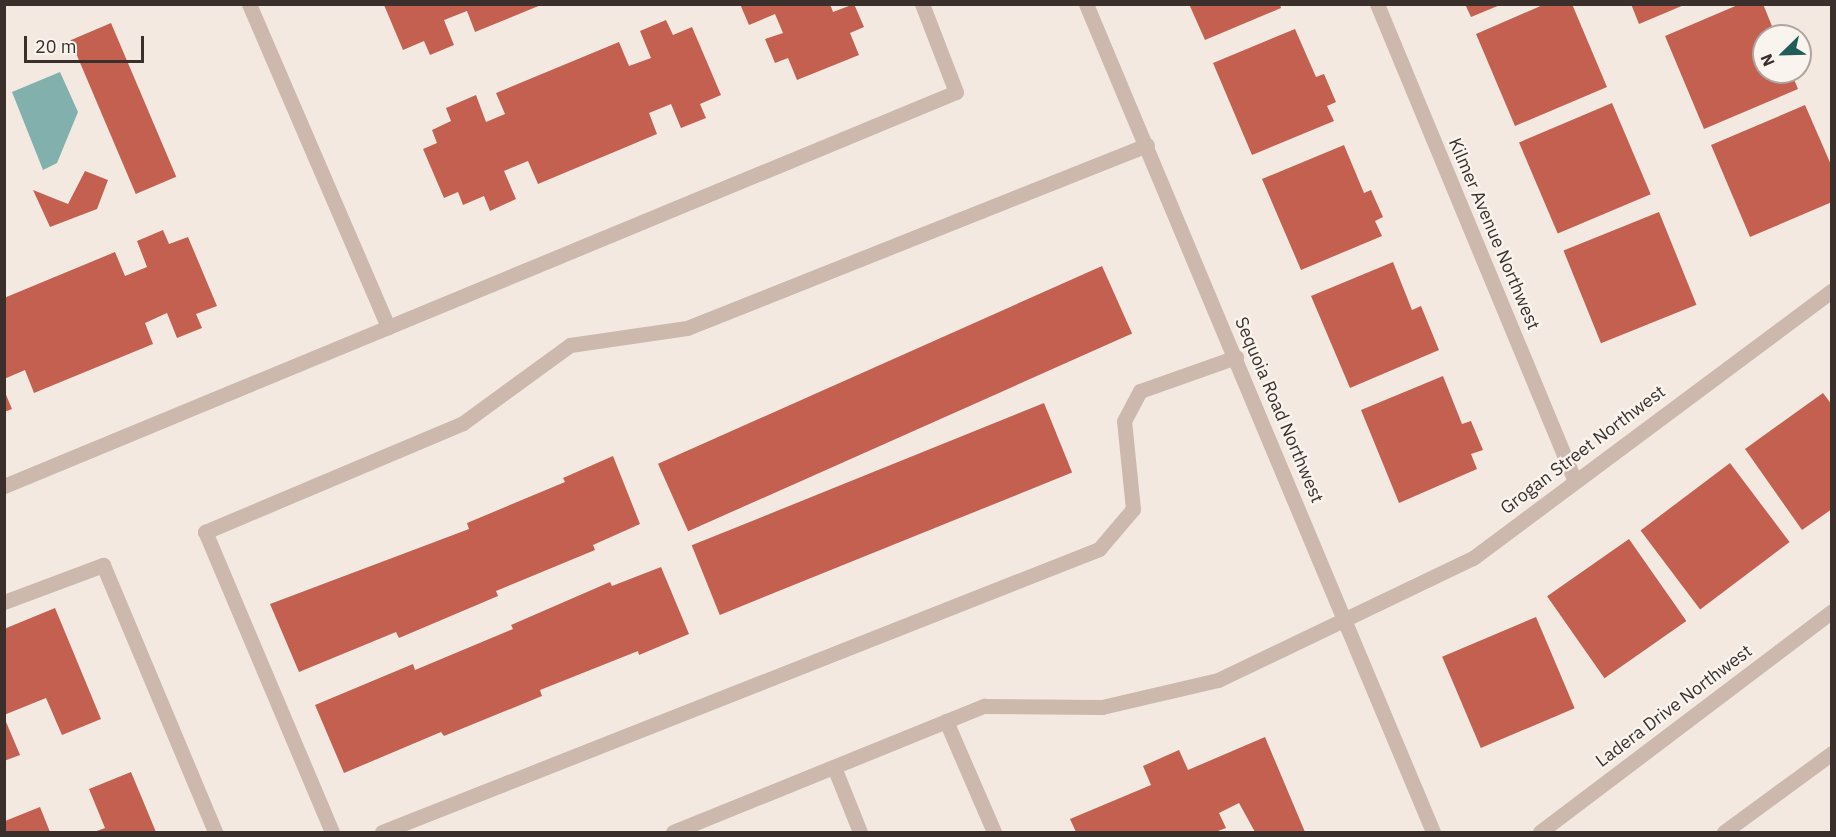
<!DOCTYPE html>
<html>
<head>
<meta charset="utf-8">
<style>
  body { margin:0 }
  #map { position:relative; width:1836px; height:837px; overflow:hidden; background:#f3e9e1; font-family:"IBM Plex Sans",sans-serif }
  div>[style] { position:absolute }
  .water>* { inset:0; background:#81b0ad }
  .building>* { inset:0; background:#c4604f; transform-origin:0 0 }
  .minor>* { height:15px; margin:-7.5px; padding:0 7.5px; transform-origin:7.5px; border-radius:7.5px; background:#ccb8ad }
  span { translate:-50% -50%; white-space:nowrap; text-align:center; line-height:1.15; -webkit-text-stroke:4.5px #faf4ee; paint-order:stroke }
  .street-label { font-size:18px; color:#3a2f2b }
  .frame { position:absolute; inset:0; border:6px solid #3a2f2b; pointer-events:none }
  .north { position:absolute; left:1752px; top:24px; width:60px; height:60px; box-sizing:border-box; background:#faf4ee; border:2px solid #ada5a0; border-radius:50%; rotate:247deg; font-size:16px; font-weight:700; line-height:24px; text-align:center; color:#3a2f2b }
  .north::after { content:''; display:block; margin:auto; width:21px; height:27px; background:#215c5a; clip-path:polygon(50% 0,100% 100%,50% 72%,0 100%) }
  .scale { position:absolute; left:24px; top:36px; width:120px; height:27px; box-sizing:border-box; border:3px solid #3a2f2b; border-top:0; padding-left:8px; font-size:18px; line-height:21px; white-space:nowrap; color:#3a2f2b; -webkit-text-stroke:4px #faf4ee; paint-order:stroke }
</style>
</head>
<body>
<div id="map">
  <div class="water">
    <i style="clip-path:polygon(60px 72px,78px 112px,57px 163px,43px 170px,12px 92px)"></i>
  </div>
  <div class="building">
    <i style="clip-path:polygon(740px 4px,830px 4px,833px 12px,854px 4px,864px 27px,850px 33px,859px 55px,797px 80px,788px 58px,775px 63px,765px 39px,783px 33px,775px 14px,749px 25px)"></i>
    <i style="clip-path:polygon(1189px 4px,1280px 4px,1281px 8px,1205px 40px)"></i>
    <i style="clip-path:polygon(1465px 4px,1500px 4px,1500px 5px,1471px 17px)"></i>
    <i style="clip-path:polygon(1545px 4px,1572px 4px,1607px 87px,1515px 126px,1476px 34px)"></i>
    <i style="clip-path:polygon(1631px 4px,1684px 4px,1684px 5px,1639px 24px)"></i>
    <i style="clip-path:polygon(1740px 4px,1763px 4px,1776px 36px,1764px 36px,1764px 72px,1791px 72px,1798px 89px,1704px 129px,1665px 36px)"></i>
    <i style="clip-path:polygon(384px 5px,541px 5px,475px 32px,467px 11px,444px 20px,454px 45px,430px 55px,424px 41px,403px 50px)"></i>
    <i style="clip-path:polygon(666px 20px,673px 35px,692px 27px,721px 95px,700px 104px,706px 118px,681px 128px,671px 104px,649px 113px,657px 134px,538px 184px,528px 161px,504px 171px,516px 199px,490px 211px,484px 196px,463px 205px,458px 192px,444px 198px,423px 149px,437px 143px,432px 130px,451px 121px,446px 108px,476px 95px,486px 122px,505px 114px,496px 93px,619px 42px,629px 66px,651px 58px,640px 31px)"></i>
    <i style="left:111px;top:23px;width:167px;height:44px;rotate:67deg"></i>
    <i style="clip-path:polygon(1295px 29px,1316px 77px,1324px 74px,1336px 102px,1327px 106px,1334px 121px,1252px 155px,1213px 63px)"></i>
    <i style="left:1612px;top:103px;width:99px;height:101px;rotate:67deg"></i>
    <i style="clip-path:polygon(1805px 105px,1832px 167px,1832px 202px,1750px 237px,1711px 145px)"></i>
    <i style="clip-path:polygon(1344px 145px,1364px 193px,1371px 190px,1383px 217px,1375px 221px,1382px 236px,1301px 270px,1262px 179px)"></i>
    <i style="clip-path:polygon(85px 171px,108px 180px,97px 209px,50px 227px,33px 190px,68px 204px)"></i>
    <i style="left:1659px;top:212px;width:100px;height:103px;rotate:68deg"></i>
    <i style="clip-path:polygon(163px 230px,169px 244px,188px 237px,217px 306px,196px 314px,202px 328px,177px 338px,167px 313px,145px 323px,153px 344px,34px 393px,25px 370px,4px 379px,4px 298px,115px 252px,125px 276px,147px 267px,137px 241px)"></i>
    <i style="clip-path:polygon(1393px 262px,1412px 310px,1421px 306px,1439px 350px,1350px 388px,1311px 296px)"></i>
    <i style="left:1102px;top:266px;width:74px;height:486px;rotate:66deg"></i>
    <i style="clip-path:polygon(1443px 376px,1462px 424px,1471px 421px,1483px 450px,1471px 454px,1477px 469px,1399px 503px,1361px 410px)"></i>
    <i style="clip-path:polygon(4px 390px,12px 409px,4px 412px)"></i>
    <i style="clip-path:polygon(1823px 393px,1832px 405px,1832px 509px,1802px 530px,1745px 449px)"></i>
    <i style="left:1044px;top:403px;width:75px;height:380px;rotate:68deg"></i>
    <i style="clip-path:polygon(613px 456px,640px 524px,593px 545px,595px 550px,496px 591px,498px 596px,399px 638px,396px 632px,299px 672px,270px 604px,469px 529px,467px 523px,565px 482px,563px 478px)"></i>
    <i style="left:1730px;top:463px;width:99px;height:112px;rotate:53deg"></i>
    <i style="left:1629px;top:539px;width:100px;height:100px;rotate:55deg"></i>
    <i style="clip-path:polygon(661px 567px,689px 634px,639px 655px,638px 651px,540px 690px,542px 696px,444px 736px,441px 732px,344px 773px,315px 705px,413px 664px,415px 670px,513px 629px,511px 625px,610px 582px,612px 586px)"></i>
    <i style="clip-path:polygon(55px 608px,101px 719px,62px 735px,46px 698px,4px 715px,4px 629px)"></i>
    <i style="left:1536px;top:617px;width:99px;height:102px;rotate:67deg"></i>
    <i style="clip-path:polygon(4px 717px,20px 755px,4px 761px)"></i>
    <i style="clip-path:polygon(1265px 737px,1305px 832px,1255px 832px,1239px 803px,1219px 813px,1226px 828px,1215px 832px,1076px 832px,1070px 819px,1151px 785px,1143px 766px,1179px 750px,1188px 770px)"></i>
    <i style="clip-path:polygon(131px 772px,156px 832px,94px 832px,105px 828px,89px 789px)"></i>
    <i style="clip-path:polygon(40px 807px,50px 832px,5px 832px,5px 821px)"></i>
  </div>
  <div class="minor">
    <i style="left:249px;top:4px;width:352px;rotate:66.7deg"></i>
    <i style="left:1086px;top:4px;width:898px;rotate:67.26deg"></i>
    <i style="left:1377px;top:4px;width:514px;rotate:67.47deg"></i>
    <i style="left:4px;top:486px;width:1030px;rotate:-22.48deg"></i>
    <i style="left:956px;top:92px;width:94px;rotate:-111.1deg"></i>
    <i style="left:4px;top:602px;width:106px;rotate:-20.5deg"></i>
    <i style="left:103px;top:565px;width:290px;rotate:67.2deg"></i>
    <i style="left:946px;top:721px;width:121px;rotate:66.6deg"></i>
    <i style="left:834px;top:767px;width:70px;rotate:68.2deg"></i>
    <i style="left:332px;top:832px;width:326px;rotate:-112.9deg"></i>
    <i style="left:205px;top:532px;width:280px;rotate:-22.9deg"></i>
    <i style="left:463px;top:423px;width:132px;rotate:-36.1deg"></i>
    <i style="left:570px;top:345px;width:118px;rotate:-8.3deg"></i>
    <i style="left:687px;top:328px;width:495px;rotate:-21.7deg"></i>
    <i style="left:382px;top:832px;width:771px;rotate:-21.54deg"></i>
    <i style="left:1099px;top:549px;width:52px;rotate:-49.6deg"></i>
    <i style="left:1133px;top:509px;width:88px;rotate:-95.8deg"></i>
    <i style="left:1124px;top:421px;width:34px;rotate:-62deg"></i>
    <i style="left:1140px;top:391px;width:102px;rotate:-19.5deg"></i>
    <i style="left:673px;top:832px;width:336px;rotate:-22.1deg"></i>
    <i style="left:984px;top:706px;width:118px;rotate:0.5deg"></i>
    <i style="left:1102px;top:707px;width:119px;rotate:-13.1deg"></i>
    <i style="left:1218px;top:680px;width:283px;rotate:-25.6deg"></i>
    <i style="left:1473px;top:558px;width:448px;rotate:-36.7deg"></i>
    <i style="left:1540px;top:832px;width:366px;rotate:-37.1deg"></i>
    <i style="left:1724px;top:832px;width:134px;rotate:-36.2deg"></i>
  </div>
  <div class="street-label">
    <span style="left:1494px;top:234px;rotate:67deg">Kilmer Avenue Northwest</span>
    <span style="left:1279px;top:410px;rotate:67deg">Sequoia Road Northwest</span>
    <span style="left:1583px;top:450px;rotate:-37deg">Grogan Street Northwest</span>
    <span style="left:1674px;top:706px;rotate:-37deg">Ladera Drive Northwest</span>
  </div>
  <div class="frame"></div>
  <div class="north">N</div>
  <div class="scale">20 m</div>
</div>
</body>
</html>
